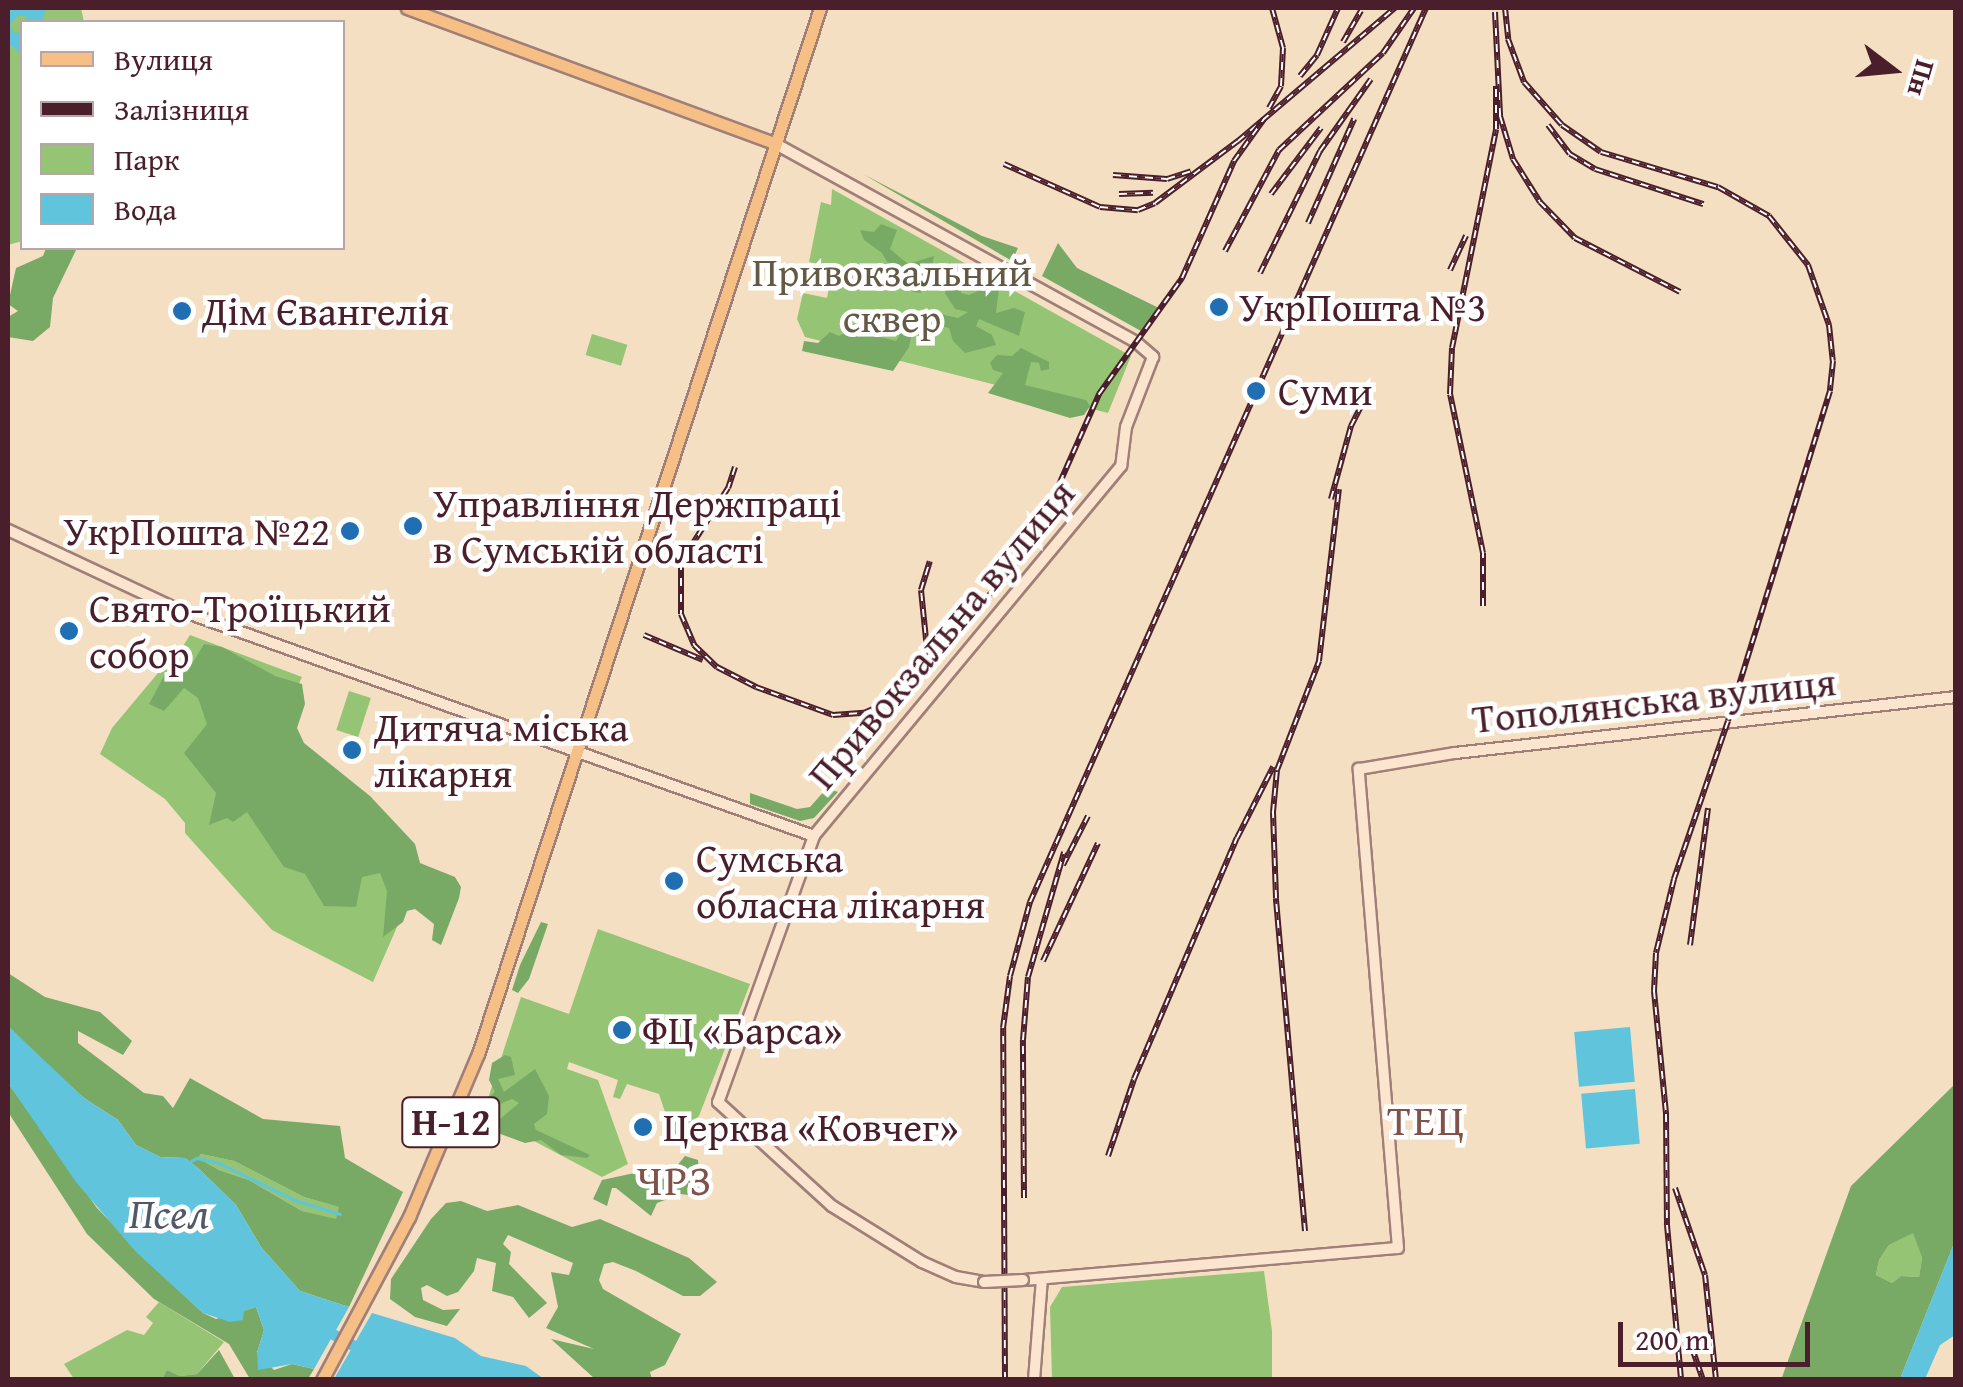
<!DOCTYPE html>
<html>
<head>
<meta charset="utf-8">
<style>
  body { margin:0 }
  #map { position:relative; width:1963px; height:1387px; overflow:hidden; background:#f4dfc3; font-family:"Gentium Book Plus",serif }
  div>[style] { position:absolute }
  .green>* { inset:0; background:#95c574; transform-origin:0 0 }
  .forest>* { inset:0; background:#78aa66 }
  .water>* { inset:0; background:#5fc4dc; transform-origin:0 0 }
  .stream>* { height:2.5px; margin:-1.25px; padding:0 1.25px; transform-origin:1.25px; border-radius:1.25px; background:#5fc4dc }
  .river>* { height:11px; margin:-5.5px; padding:0 5.5px; transform-origin:5.5px; border-radius:5.5px; background:#5fc4dc }
  .roads { filter:drop-shadow(2px 0 #9f7f77) drop-shadow(-2px 0 #9f7f77) drop-shadow(0 2px #9f7f77) drop-shadow(0 -2px #9f7f77) }
  .secondary>* { height:10px; margin:-5px; padding:0 5px; transform-origin:5px; border-radius:5px; background:#fbe5cf }
  .primary>* { height:11px; margin:-5.5px; padding:0 5.5px; transform-origin:5.5px; border-radius:5.5px; background:#f5bf86 }
  .rail>* { height:6px; margin-top:-3px; transform-origin:0; background:repeating-linear-gradient(90deg,#fff 0 8px,#4a1f2b 0 16px); box-sizing:border-box; border-block:2px solid #4a1f2b }
  .bridges { filter:drop-shadow(2px 0 #9f7f77) drop-shadow(-2px 0 #9f7f77) drop-shadow(0 2px #9f7f77) drop-shadow(0 -2px #9f7f77) }
  .secondary-bridge>* { height:10px; margin:-5px; padding:0 5px; transform-origin:5px; border-radius:5px; background:#fbe5cf }
  .dots>* { width:28px; height:28px; translate:-50% -50%; box-sizing:border-box; border:5px solid #fff; border-radius:50% }
  span { translate:-50% -50%; white-space:nowrap; text-align:center; line-height:1.15; -webkit-text-stroke:9px #fff; paint-order:stroke }
  .shield-label span { padding:2px 8px; background:#fff; border:2px solid; border-radius:8px; -webkit-text-stroke-width:0 }
  .shield-label { font-size:38px; color:#4a1f2b; font-weight:700 }
  .park-label { font-size:40px; color:#645945 }
  .poi-label { font-size:40px; color:#4a1f2b }
  .left { translate:0 -50%; text-align:left }
  .right { translate:-100% -50%; text-align:right }
  .street-label { font-size:40px; color:#4a1f2b }
  .neighbourhood-label { font-size:42px; color:#80524a; letter-spacing:2.5px }
  .water-label { font-size:42px; color:#515969; font-style:italic }
  .frame { position:absolute; inset:0; border:10px solid #4a1f2b; pointer-events:none }
  .legend { position:absolute; left:20px; top:20px; width:325px; height:230px; box-sizing:border-box; background:#fff; border:2px solid #b7a5aa; margin:0; padding:12px 18px; list-style:none; font-size:30px; color:#4a1f2b }
  .legend li { display:flex; align-items:center; gap:20px; height:50px }
  .legend b { width:50px; border:2px solid #b7a5aa }
  .north { position:absolute; left:1843px; top:20px; width:100px; height:100px; -webkit-text-stroke:8px #fff; paint-order:stroke; rotate:106deg; font-size:28px; font-weight:700; line-height:40px; text-align:center; color:#4a1f2b }
  .north::after { content:''; display:block; margin:auto; width:35px; height:45px; background:#4a1f2b; clip-path:polygon(50% 0,100% 100%,50% 72%,0 100%) }
  .scale { position:absolute; left:1618px; top:1322px; width:192px; height:45px; box-sizing:border-box; border:5px solid #4a1f2b; border-top:0; padding-left:12px; font-size:30px; line-height:35px; white-space:nowrap; color:#4a1f2b; -webkit-text-stroke:8px #fff; paint-order:stroke }
</style>
</head>
<body>
<div id="map">
  <div class="green">
    <i style="clip-path:polygon(8px 8px,81px 8px,84px 22px,22px 22px,22px 241px,8px 245px)"></i>
    <i style="clip-path:polygon(832px 189px,1131px 356px,1108px 413px,805px 337px,797px 319px,803px 293px,827px 298px,833px 268px,809px 262px,821px 202px,831px 205px)"></i>
    <i style="left:592px;top:334px;width:37px;height:22px;rotate:17deg"></i>
    <i style="clip-path:polygon(190px 635px,302px 677px,278px 730px,365px 830px,405px 896px,397px 927px,373px 982px,272px 930px,185px 833px,185px 823px,165px 799px,100px 754px,112px 728px,168px 661px,172px 663px)"></i>
    <i style="left:349px;top:691px;width:23px;height:41px;rotate:18deg"></i>
    <i style="clip-path:polygon(598px 929px,750px 984px,699px 1116px,674px 1139px,659px 1094px,627px 1084px,620px 1099px,613px 1097px,618px 1080px,569px 1062px,567px 1069px,598px 1080px,628px 1164px,602px 1177px,483px 1114px,521px 997px,569px 1014px)"></i>
    <i style="clip-path:polygon(201px 1154px,234px 1161px,304px 1197px,340px 1207px,336px 1220px,302px 1211px,249px 1180px,219px 1170px,198px 1158px)"></i>
    <i style="clip-path:polygon(1913px 1232px,1922px 1258px,1919px 1277px,1901px 1276px,1892px 1283px,1876px 1275px,1879px 1260px,1889px 1245px)"></i>
    <i style="clip-path:polygon(1264px 1271px,1272px 1331px,1272px 1379px,1052px 1379px,1050px 1307px,1062px 1287px)"></i>
    <i style="clip-path:polygon(159px 1302px,224px 1342px,197px 1374px,180px 1376px,167px 1370px,162px 1379px,74px 1379px,64px 1364px,127px 1330px,144px 1335px,153px 1323px,146px 1317px)"></i>
  </div>
  <div class="forest">
    <i style="clip-path:polygon(863px 174px,982px 236px,1018px 248px,1012px 261px)"></i>
    <i style="clip-path:polygon(881px 224px,897px 230px,890px 249px,908px 264px,934px 256px,932px 267px,918px 273px,921px 293px,913px 292px,911px 285px,895px 276px,882px 253px,864px 240px,860px 230px,874px 232px)"></i>
    <i style="clip-path:polygon(1058px 243px,1077px 268px,1159px 308px,1141px 331px,1042px 276px)"></i>
    <i style="clip-path:polygon(46px 248px,77px 248px,53px 298px,50px 327px,33px 341px,8px 337px,8px 317px,18px 311px,8px 304px,16px 268px,43px 256px)"></i>
    <i style="clip-path:polygon(949px 262px,959px 269px,961px 293px,969px 295px,996px 283px,999px 288px,996px 313px,1014px 308px,1025px 312px,1019px 336px,979px 319px,976px 326px,992px 335px,996px 345px,965px 353px,953px 341px,949px 328px,931px 323px,931px 312px,958px 318px,968px 312px,955px 309px,945px 293px)"></i>
    <i style="clip-path:polygon(907px 321px,913px 328px,909px 347px,893px 371px,802px 351px,804px 341px,818px 343px,830px 332px,839px 336px,851px 329px,896px 341px)"></i>
    <i style="clip-path:polygon(1021px 348px,1049px 362px,1049px 369px,1041px 371px,1039px 363px,1031px 362px,1025px 385px,1086px 400px,1090px 406px,1084px 415px,1070px 418px,988px 393px,1003px 373px,993px 370px,990px 363px,997px 355px,1012px 356px)"></i>
    <i style="clip-path:polygon(204px 644px,222px 647px,275px 676px,302px 684px,305px 704px,297px 728px,304px 743px,370px 796px,415px 844px,420px 863px,455px 877px,461px 887px,459px 898px,441px 945px,432px 940px,434px 924px,415px 909px,407px 911px,403px 922px,383px 937px,387px 891px,380px 873px,362px 877px,356px 907px,324px 906px,305px 874px,284px 867px,247px 812px,233px 822px,227px 818px,209px 825px,216px 793px,184px 753px,207px 724px,198px 698px,184px 688px,164px 711px,149px 704px,165px 674px,187px 672px)"></i>
    <i style="clip-path:polygon(827px 788px,838px 792px,814px 818px,800px 821px,750px 804px,750px 793px,797px 809px,810px 807px)"></i>
    <i style="clip-path:polygon(541px 922px,548px 924px,529px 979px,518px 993px,512px 990px,520px 965px)"></i>
    <i style="clip-path:polygon(evenodd,8px 973px,45px 997px,100px 1012px,132px 1041px,123px 1055px,78px 1031px,78px 1043px,144px 1093px,163px 1096px,173px 1108px,190px 1078px,263px 1119px,340px 1126px,345px 1158px,403px 1192px,349px 1307px,300px 1291px,261px 1247px,236px 1205px,198px 1168px,185px 1158px,160px 1157px,136px 1145px,118px 1120px,84px 1098px,42px 1060px,8px 1026px,8px 973px,201px 1154px,234px 1161px,304px 1197px,339px 1207px,336px 1219px,302px 1211px,249px 1180px,219px 1170px,198px 1158px,201px 1154px)"></i>
    <i style="clip-path:polygon(505px 1055px,511px 1057px,515px 1075px,498px 1079px,504px 1092px,535px 1069px,549px 1096px,547px 1114px,534px 1124px,536px 1130px,590px 1155px,587px 1158px,561px 1155px,541px 1140px,525px 1143px,495px 1132px,493px 1125px,519px 1103px,512px 1099px,498px 1105px,494px 1114px,483px 1102px,495px 1092px,489px 1080px,492px 1063px)"></i>
    <i style="clip-path:polygon(8px 1083px,97px 1208px,162px 1275px,203px 1313px,216px 1319px,256px 1307px,264px 1330px,257px 1353px,274px 1370px,292px 1364px,314px 1369px,308px 1379px,250px 1379px,229px 1344px,154px 1299px,87px 1234px,8px 1112px)"></i>
    <i style="clip-path:polygon(evenodd,1955px 1084px,1955px 1241px,1900px 1379px,1781px 1380px,1851px 1186px,1955px 1084px,1913px 1233px,1922px 1258px,1919px 1277px,1901px 1276px,1892px 1283px,1876px 1275px,1879px 1260px,1889px 1245px,1913px 1233px)"></i>
    <i style="clip-path:polygon(685px 1156px,698px 1160px,700px 1182px,696px 1196px,681px 1194px,657px 1203px,651px 1216px,616px 1188px,612px 1188px,607px 1206px,593px 1199px,602px 1180px,639px 1172px,650px 1173px,657px 1180px,667px 1178px)"></i>
    <i style="clip-path:polygon(461px 1201px,487px 1211px,518px 1205px,572px 1227px,600px 1219px,689px 1258px,717px 1282px,700px 1296px,683px 1296px,636px 1271px,613px 1262px,604px 1264px,599px 1280px,603px 1289px,681px 1334px,665px 1365px,650px 1372px,652px 1379px,595px 1379px,551px 1339px,594px 1349px,546px 1328px,558px 1307px,551px 1272px,569px 1275px,573px 1263px,508px 1235px,503px 1244px,511px 1252px,509px 1264px,547px 1303px,529px 1318px,513px 1297px,492px 1291px,496px 1263px,477px 1258px,474px 1271px,458px 1292px,447px 1296px,427px 1285px,421px 1288px,423px 1300px,443px 1310px,460px 1309px,447px 1326px,415px 1317px,390px 1299px,391px 1279px,431px 1219px,446px 1203px)"></i>
    <i style="clip-path:polygon(219px 1350px,235px 1379px,162px 1379px,167px 1370px,180px 1376px,197px 1374px)"></i>
  </div>
  <div class="water">
    <i style="clip-path:polygon(8px 8px,46px 8px,42px 22px,27px 22px,26px 16px,18px 15px,10px 25px,14px 33px,22px 32px,22px 55px,9px 44px)"></i>
    <i style="clip-path:polygon(8px 1026px,84px 1098px,118px 1120px,136px 1145px,160px 1157px,185px 1158px,198px 1168px,236px 1205px,261px 1247px,300px 1291px,349px 1307px,314px 1369px,292px 1364px,258px 1370px,257px 1353px,264px 1330px,256px 1307px,244px 1311px,243px 1320px,230px 1322px,203px 1313px,136px 1252px,76px 1182px,8px 1083px)"></i>
    <i style="left:1630px;top:1027px;width:55px;height:56px;rotate:85deg"></i>
    <i style="left:1635px;top:1089px;width:55px;height:54px;rotate:85deg"></i>
    <i style="clip-path:polygon(1955px 1241px,1955px 1335px,1940px 1345px,1925px 1379px,1900px 1379px)"></i>
    <i style="clip-path:polygon(372px 1313px,455px 1338px,481px 1356px,526px 1366px,544px 1379px,334px 1379px)"></i>
  </div>
  <div class="stream">
    <i style="left:189px;top:1162px;width:9px;rotate:-27deg"></i>
    <i style="left:197px;top:1158px;width:23px;rotate:13deg"></i>
    <i style="left:219px;top:1163px;width:85px;rotate:26deg"></i>
    <i style="left:295px;top:1200px;width:47px;rotate:17.3deg"></i>
  </div>
  <div class="river">
    <i style="left:322px;top:1328px;width:51px;rotate:29.1deg"></i>
  </div>
  <div class="roads">
    <div class="secondary">
      <i style="left:774px;top:143px;width:413px;rotate:28.8deg"></i>
      <i style="left:1136px;top:342px;width:23px;rotate:41deg"></i>
      <i style="left:1153px;top:357px;width:75px;rotate:111.1deg"></i>
      <i style="left:1126px;top:427px;width:39px;rotate:97deg"></i>
      <i style="left:1121px;top:466px;width:481px;rotate:129.7deg"></i>
      <i style="left:814px;top:836px;width:283px;rotate:109.8deg"></i>
      <i style="left:718px;top:1102px;width:154px;rotate:42.4deg"></i>
      <i style="left:832px;top:1206px;width:106px;rotate:31.9deg"></i>
      <i style="left:922px;top:1262px;width:37px;rotate:24deg"></i>
      <i style="left:956px;top:1277px;width:28px;rotate:10deg"></i>
      <i style="left:8px;top:530px;width:189px;rotate:25.1deg"></i>
      <i style="left:179px;top:610px;width:674px;rotate:19.59deg"></i>
      <i style="left:1023px;top:1280px;width:376px;rotate:-4.9deg"></i>
      <i style="left:1398px;top:1248px;width:481px;rotate:-94.7deg"></i>
      <i style="left:1359px;top:769px;width:97px;rotate:-9.5deg"></i>
      <i style="left:1455px;top:753px;width:504px;rotate:-6.38deg"></i>
      <i style="left:1034px;top:1380px;width:101px;rotate:-85.5deg"></i>
    </div>
    <div class="primary">
      <i style="left:407px;top:8px;width:391px;rotate:20.2deg"></i>
      <i style="left:322px;top:1380px;width:185px;rotate:-61.9deg"></i>
      <i style="left:409px;top:1217px;width:177px;rotate:-67.1deg"></i>
      <i style="left:478px;top:1054px;width:1100px;rotate:-71.89deg"></i>
    </div>
  </div>
  <div class="rail">
    <i style="left:1505px;top:8px;width:31px;rotate:84deg"></i>
    <i style="left:1508px;top:39px;width:46px;rotate:69.6deg"></i>
    <i style="left:1524px;top:82px;width:57px;rotate:48.5deg"></i>
    <i style="left:1562px;top:125px;width:47px;rotate:34.7deg"></i>
    <i style="left:1601px;top:152px;width:122px;rotate:16.7deg"></i>
    <i style="left:1718px;top:187px;width:59px;rotate:29.6deg"></i>
    <i style="left:1769px;top:216px;width:63px;rotate:51.5deg"></i>
    <i style="left:1808px;top:265px;width:64px;rotate:70.7deg"></i>
    <i style="left:1829px;top:325px;width:36px;rotate:84deg"></i>
    <i style="left:1833px;top:361px;width:30px;rotate:96deg"></i>
    <i style="left:1830px;top:391px;width:345px;rotate:107.2deg"></i>
    <i style="left:1728px;top:721px;width:167px;rotate:108.9deg"></i>
    <i style="left:1674px;top:879px;width:76px;rotate:103.7deg"></i>
    <i style="left:1656px;top:953px;width:38px;rotate:93deg"></i>
    <i style="left:1654px;top:991px;width:124px;rotate:84.4deg"></i>
    <i style="left:1666px;top:1114px;width:111px;rotate:89.5deg"></i>
    <i style="left:1667px;top:1225px;width:156px;rotate:84.8deg"></i>
    <i style="left:1495px;top:12px;width:104px;rotate:87.2deg"></i>
    <i style="left:1500px;top:116px;width:45px;rotate:73.2deg"></i>
    <i style="left:1513px;top:159px;width:51px;rotate:57.9deg"></i>
    <i style="left:1540px;top:202px;width:50px;rotate:45.8deg"></i>
    <i style="left:1575px;top:238px;width:118px;rotate:27.2deg"></i>
    <i style="left:1343px;top:42px;width:36px;rotate:-60deg"></i>
    <i style="left:1300px;top:76px;width:27px;rotate:-51deg"></i>
    <i style="left:1317px;top:55px;width:51px;rotate:-65.9deg"></i>
    <i style="left:1269px;top:108px;width:25px;rotate:-61deg"></i>
    <i style="left:1281px;top:86px;width:38px;rotate:-87deg"></i>
    <i style="left:1283px;top:48px;width:41px;rotate:-105.4deg"></i>
    <i style="left:1548px;top:125px;width:36px;rotate:53deg"></i>
    <i style="left:1570px;top:154px;width:29px;rotate:31deg"></i>
    <i style="left:1595px;top:169px;width:114px;rotate:18deg"></i>
    <i style="left:1004px;top:164px;width:105px;rotate:24.1deg"></i>
    <i style="left:1100px;top:207px;width:38px;rotate:5deg"></i>
    <i style="left:1138px;top:210px;width:18px;rotate:-22deg"></i>
    <i style="left:1155px;top:203px;width:104px;rotate:-36.8deg"></i>
    <i style="left:1238px;top:141px;width:206px;rotate:-40.3deg"></i>
    <i style="left:1113px;top:175px;width:54px;rotate:4.2deg"></i>
    <i style="left:1167px;top:179px;width:25px;rotate:-18deg"></i>
    <i style="left:1119px;top:194px;width:34px;rotate:-2deg"></i>
    <i style="left:1271px;top:194px;width:83px;rotate:-52.9deg"></i>
    <i style="left:1308px;top:223px;width:114px;rotate:-66.1deg"></i>
    <i style="left:1225px;top:251px;width:115px;rotate:-61.9deg"></i>
    <i style="left:1279px;top:150px;width:142px;rotate:-43deg"></i>
    <i style="left:1383px;top:53px;width:55px;rotate:-55.4deg"></i>
    <i style="left:1450px;top:270px;width:38px;rotate:-65deg"></i>
    <i style="left:1260px;top:273px;width:136px;rotate:-63.8deg"></i>
    <i style="left:1320px;top:151px;width:88px;rotate:-54.7deg"></i>
    <i style="left:735px;top:467px;width:22px;rotate:108deg"></i>
    <i style="left:728px;top:488px;width:88px;rotate:122.4deg"></i>
    <i style="left:681px;top:562px;width:52px;rotate:90deg"></i>
    <i style="left:681px;top:614px;width:34px;rotate:67deg"></i>
    <i style="left:694px;top:645px;width:32px;rotate:44deg"></i>
    <i style="left:717px;top:667px;width:44px;rotate:27.1deg"></i>
    <i style="left:756px;top:687px;width:82px;rotate:20deg"></i>
    <i style="left:833px;top:715px;width:31px;rotate:-4deg"></i>
    <i style="left:864px;top:713px;width:36px;rotate:-24deg"></i>
    <i style="left:897px;top:698px;width:41px;rotate:-43deg"></i>
    <i style="left:927px;top:670px;width:168px;rotate:-50.3deg"></i>
    <i style="left:1034px;top:541px;width:161px;rotate:-66.1deg"></i>
    <i style="left:1099px;top:394px;width:143px;rotate:-54.4deg"></i>
    <i style="left:1182px;top:278px;width:128px;rotate:-66deg"></i>
    <i style="left:1234px;top:161px;width:52px;rotate:-54.5deg"></i>
    <i style="left:1331px;top:499px;width:76px;rotate:-74.7deg"></i>
    <i style="left:1351px;top:426px;width:29px;rotate:-63deg"></i>
    <i style="left:1483px;top:606px;width:53px;rotate:-90deg"></i>
    <i style="left:1483px;top:553px;width:162px;rotate:-101.7deg"></i>
    <i style="left:1450px;top:394px;width:46px;rotate:-87.5deg"></i>
    <i style="left:1452px;top:348px;width:223px;rotate:-78.6deg"></i>
    <i style="left:1496px;top:129px;width:43px;rotate:-90deg"></i>
    <i style="left:644px;top:635px;width:64px;rotate:23deg"></i>
    <i style="left:921px;top:667px;width:19px;rotate:-72deg"></i>
    <i style="left:927px;top:649px;width:59px;rotate:-95.8deg"></i>
    <i style="left:921px;top:590px;width:30px;rotate:-73deg"></i>
    <i style="left:1063px;top:865px;width:55px;rotate:-63deg"></i>
    <i style="left:1690px;top:945px;width:138px;rotate:-82.5deg"></i>
    <i style="left:1043px;top:961px;width:130px;rotate:-65deg"></i>
    <i style="left:1108px;top:1156px;width:81px;rotate:-71.3deg"></i>
    <i style="left:1134px;top:1079px;width:262px;rotate:-66.9deg"></i>
    <i style="left:1237px;top:838px;width:80px;rotate:-63.1deg"></i>
    <i style="left:1675px;top:1188px;width:92px;rotate:71deg"></i>
    <i style="left:1705px;top:1275px;width:106px;rotate:84deg"></i>
    <i style="left:1024px;top:1198px;width:158px;rotate:-90.4deg"></i>
    <i style="left:1023px;top:1040px;width:63px;rotate:-85.5deg"></i>
    <i style="left:1028px;top:977px;width:130px;rotate:-73.9deg"></i>
    <i style="left:1305px;top:1231px;width:334px;rotate:-95deg"></i>
    <i style="left:1276px;top:898px;width:86px;rotate:-92deg"></i>
    <i style="left:1273px;top:812px;width:42px;rotate:-84.6deg"></i>
    <i style="left:1277px;top:770px;width:117px;rotate:-68.9deg"></i>
    <i style="left:1319px;top:661px;width:173px;rotate:-83.4deg"></i>
    <i style="left:1692px;top:1348px;width:34px;rotate:71deg"></i>
    <i style="left:1005px;top:1380px;width:352px;rotate:-90.3deg"></i>
    <i style="left:1003px;top:1028px;width:52px;rotate:-82.3deg"></i>
    <i style="left:1010px;top:976px;width:77px;rotate:-74.9deg"></i>
    <i style="left:1030px;top:902px;width:978px;rotate:-66.11deg"></i>
  </div>
  <div class="bridges">
    <div class="secondary-bridge">
      <i style="left:984px;top:1282px;width:39px;rotate:-3deg"></i>
    </div>
  </div>
  <div class="dots">
    <i style="left:1219px;top:307px;background:#1f6fb2"></i>
    <i style="left:182px;top:311px;background:#1f6fb2"></i>
    <i style="left:1256px;top:391px;background:#1f6fb2"></i>
    <i style="left:413px;top:526px;background:#1f6fb2"></i>
    <i style="left:350px;top:531px;background:#1f6fb2"></i>
    <i style="left:69px;top:631px;background:#1f6fb2"></i>
    <i style="left:352px;top:750px;background:#1f6fb2"></i>
    <i style="left:674px;top:881px;background:#1f6fb2"></i>
    <i style="left:622px;top:1030px;background:#1f6fb2"></i>
    <i style="left:643px;top:1127px;background:#1f6fb2"></i>
  </div>
  <div class="shield-label">
    <span style="left:451px;top:1122px">Н-12</span>
  </div>
  <div class="park-label">
    <span style="left:892px;top:295px">Привокзальний<br>сквер</span>
  </div>
  <div class="poi-label">
    <span class="left" style="left:1239px;top:307px">УкрПошта №3</span>
    <span class="left" style="left:202px;top:311px">Дім Євангелія</span>
    <span class="left" style="left:1278px;top:391px">Суми</span>
    <span class="left" style="left:433px;top:526px">Управління Держпраці<br>в Сумській області</span>
    <span class="right" style="left:330px;top:531px">УкрПошта №22</span>
    <span class="left" style="left:89px;top:631px">Свято-Троїцький<br>собор</span>
    <span class="left" style="left:374px;top:750px">Дитяча міська<br>лікарня</span>
    <span class="left" style="left:696px;top:881px">Сумська<br>обласна лікарня</span>
    <span class="left" style="left:642px;top:1030px">ФЦ «Барса»</span>
    <span class="left" style="left:663px;top:1127px">Церква «Ковчег»</span>
  </div>
  <div class="street-label">
    <span style="left:941px;top:634px;rotate:-50deg">Привокзальна вулиця</span>
    <span style="left:1654px;top:700px;rotate:-6deg">Тополянська вулиця</span>
  </div>
  <div class="neighbourhood-label">
    <span style="left:1427px;top:1120px">ТЕЦ</span>
    <span style="left:675px;top:1180px">ЧРЗ</span>
  </div>
  <div class="water-label">
    <span style="left:169px;top:1213px">Псел</span>
  </div>
  <div class="frame"></div>
  <ul class="legend">
  <li><b style="height:12px;background:#f5bf86"></b>Вулиця</li>
  <li><b style="height:12px;background:#4a1f2b"></b>Залізниця</li>
  <li><b style="height:28px;background:#95c574"></b>Парк</li>
  <li><b style="height:28px;background:#5fc4dc"></b>Вода</li>
  </ul>
  <div class="north">Пн</div>
  <div class="scale">200 m</div>
</div>
</body>
</html>
